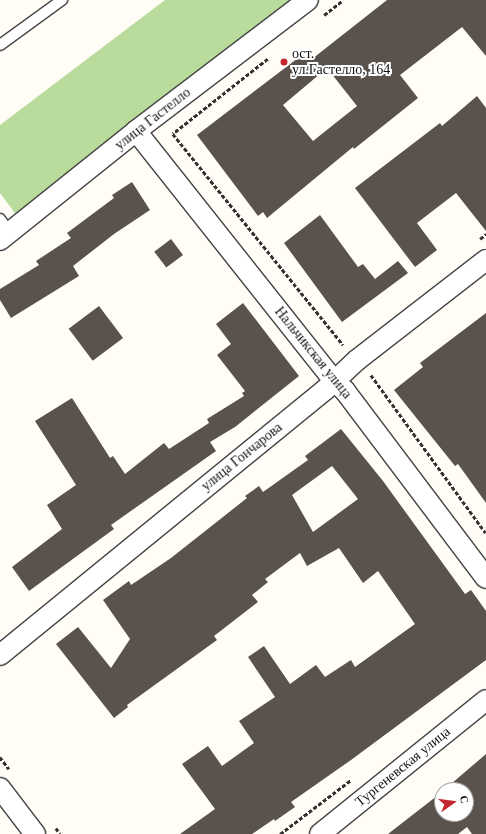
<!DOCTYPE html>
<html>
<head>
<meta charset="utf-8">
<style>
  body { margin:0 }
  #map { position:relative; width:486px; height:834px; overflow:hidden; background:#fffdf5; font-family:"Times New Roman",serif }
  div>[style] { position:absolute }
  .forest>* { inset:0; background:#b9dc9c }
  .building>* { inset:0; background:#5a524d; transform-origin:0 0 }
  .path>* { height:2.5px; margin-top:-1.25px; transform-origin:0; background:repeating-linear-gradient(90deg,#333 0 4px,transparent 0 6px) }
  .roads { filter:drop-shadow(1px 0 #444) drop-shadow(-1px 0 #444) drop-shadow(0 1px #444) drop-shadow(0 -1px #444) }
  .service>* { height:10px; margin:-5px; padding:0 5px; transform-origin:5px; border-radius:5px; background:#fff }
  .minor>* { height:20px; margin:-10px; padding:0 10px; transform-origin:10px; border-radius:10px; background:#fff }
  .dots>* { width:11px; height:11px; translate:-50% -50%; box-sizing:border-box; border:2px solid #fff; border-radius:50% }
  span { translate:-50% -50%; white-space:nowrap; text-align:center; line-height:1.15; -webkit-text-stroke:4px #fff; paint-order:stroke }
  .poi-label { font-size:14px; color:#111 }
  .left { translate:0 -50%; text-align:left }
  .street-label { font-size:14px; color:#111 }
  .north { position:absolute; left:434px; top:782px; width:40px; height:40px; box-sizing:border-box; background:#fff; border:1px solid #a0a0a0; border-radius:50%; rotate:76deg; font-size:11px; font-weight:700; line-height:16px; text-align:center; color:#111 }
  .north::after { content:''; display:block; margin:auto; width:14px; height:18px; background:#c4262e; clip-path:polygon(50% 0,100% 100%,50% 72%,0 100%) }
</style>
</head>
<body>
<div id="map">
  <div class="forest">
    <i style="clip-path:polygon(165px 0,311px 0,20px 220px,0 193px,0 125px)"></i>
  </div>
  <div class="building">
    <i style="clip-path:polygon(evenodd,387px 0,486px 0,486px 56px,462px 27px,400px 75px,418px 98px,354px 149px,353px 147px,267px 218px,263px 212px,258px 216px,197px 135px,306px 52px,312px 59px,387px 0,327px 68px,357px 106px,313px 141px,283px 105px,327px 68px)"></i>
    <i style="clip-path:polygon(477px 96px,486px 108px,486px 231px,456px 193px,417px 223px,437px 250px,415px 267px,355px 188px,440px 123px,442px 126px)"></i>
    <i style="clip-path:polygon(132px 182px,150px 210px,114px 234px,73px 266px,79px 276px,11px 318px,0 300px,0 289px,39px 265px,36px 261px,71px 238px,67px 233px,114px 198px,112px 195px)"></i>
    <i style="clip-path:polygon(320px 215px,358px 267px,363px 264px,375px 279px,398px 261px,408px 273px,342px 322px,284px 243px)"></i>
    <i style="left:171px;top:239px;width:20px;height:21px;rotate:53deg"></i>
    <i style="clip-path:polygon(243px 303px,299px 376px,235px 427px,210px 442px,216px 451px,111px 525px,114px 529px,29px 591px,12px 567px,62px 529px,47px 505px,76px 485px,35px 421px,72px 398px,110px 458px,113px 456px,125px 474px,164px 443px,169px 449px,209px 423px,207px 419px,244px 396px,242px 393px,245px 391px,217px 355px,231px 344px,216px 324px)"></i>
    <i style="left:99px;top:306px;width:40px;height:38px;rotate:53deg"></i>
    <i style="clip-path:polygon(486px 313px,486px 503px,458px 464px,455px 466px,394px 390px,423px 367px,420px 363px)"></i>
    <i style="clip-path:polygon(evenodd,341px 429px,383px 481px,465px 594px,471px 590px,486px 611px,486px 660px,351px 760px,291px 802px,295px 807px,275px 821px,274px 819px,252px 834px,180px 834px,215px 809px,182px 764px,208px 746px,222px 766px,254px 743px,239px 721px,275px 697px,248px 657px,264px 646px,290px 684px,316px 665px,325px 677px,351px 660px,355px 667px,415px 624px,378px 571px,363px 583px,339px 548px,307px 566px,300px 553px,265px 579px,268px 582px,252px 595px,258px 602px,214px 636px,217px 640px,127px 705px,128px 707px,114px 718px,56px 644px,78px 627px,111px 668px,130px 639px,103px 600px,129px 581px,131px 585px,171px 558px,247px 498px,245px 496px,259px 486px,263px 492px,308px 460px,305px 456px,341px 429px,332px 466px,358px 499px,313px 532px,292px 495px,332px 466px)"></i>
    <i style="clip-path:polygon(486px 754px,486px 834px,472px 834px,467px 827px,458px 834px,388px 834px,442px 792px,442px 814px,466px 814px,466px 790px,444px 790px)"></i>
  </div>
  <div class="path">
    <i style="left:324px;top:15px;width:24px;rotate:-38deg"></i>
    <i style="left:268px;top:59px;width:121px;rotate:141.7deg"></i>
    <i style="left:173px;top:134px;width:271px;rotate:51.1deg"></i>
    <i style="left:480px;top:239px;width:8px;rotate:-40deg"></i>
    <i style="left:371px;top:375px;width:195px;rotate:54deg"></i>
    <i style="left:0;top:757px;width:15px;rotate:53deg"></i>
    <i style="left:56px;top:828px;width:7px;rotate:56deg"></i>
    <i style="left:280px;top:834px;width:89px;rotate:-37.3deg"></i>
  </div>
  <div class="roads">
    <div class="service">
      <i style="left:0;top:45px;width:77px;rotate:-36deg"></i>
      <i style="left:0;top:219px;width:17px;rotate:54deg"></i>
    </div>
    <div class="minor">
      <i style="left:136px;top:131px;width:319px;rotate:51.6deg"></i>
      <i style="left:334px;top:381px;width:15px;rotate:42deg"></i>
      <i style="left:345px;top:391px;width:234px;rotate:53deg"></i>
      <i style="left:0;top:240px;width:174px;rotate:-38.7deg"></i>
      <i style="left:136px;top:131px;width:216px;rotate:-37.3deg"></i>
      <i style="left:0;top:655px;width:419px;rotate:-39.2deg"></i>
      <i style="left:325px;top:390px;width:44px;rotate:-43.2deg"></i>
      <i style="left:357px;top:360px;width:163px;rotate:-37.8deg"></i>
      <i style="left:0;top:788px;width:58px;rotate:52.7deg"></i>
      <i style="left:320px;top:834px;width:213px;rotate:-38.9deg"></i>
    </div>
  </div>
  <div class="dots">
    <i style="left:284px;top:62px;background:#c4262e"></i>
  </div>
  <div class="poi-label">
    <span class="left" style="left:292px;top:62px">ост.<br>ул.Гастелло, 164</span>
  </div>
  <div class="street-label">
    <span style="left:153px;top:119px;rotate:-38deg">улица Гастелло</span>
    <span style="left:313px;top:353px;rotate:51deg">Нальчикская улица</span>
    <span style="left:242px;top:457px;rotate:-39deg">улица Гончарова</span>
    <span style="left:403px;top:767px;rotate:-39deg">Тургеневская улица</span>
  </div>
  <div class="north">С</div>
</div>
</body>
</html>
